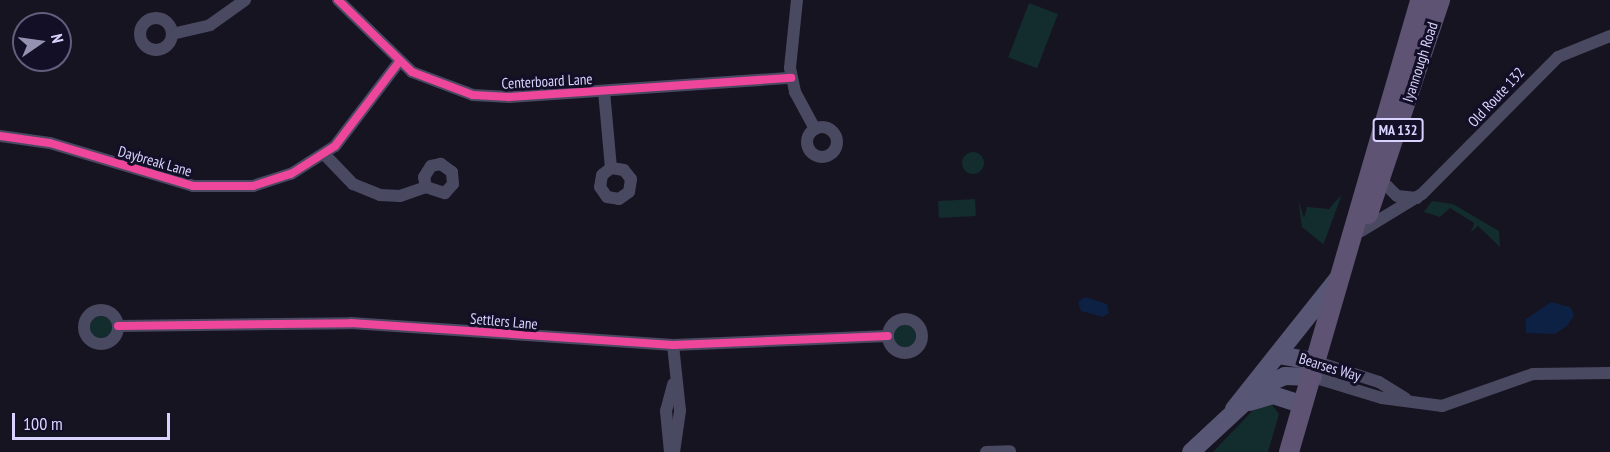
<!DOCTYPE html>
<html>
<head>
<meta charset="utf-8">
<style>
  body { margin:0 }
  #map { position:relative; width:1610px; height:452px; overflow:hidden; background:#161421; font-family:"PT Sans Narrow",sans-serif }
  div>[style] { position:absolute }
  .green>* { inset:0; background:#132c2d; transform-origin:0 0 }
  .round { border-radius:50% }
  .water>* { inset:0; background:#0d2144 }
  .minor>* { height:12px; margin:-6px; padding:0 6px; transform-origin:6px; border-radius:6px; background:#4a4962 }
  .minor>.ring { margin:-6px; padding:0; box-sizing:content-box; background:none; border:12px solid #4a4962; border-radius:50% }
  .secondary>* { height:18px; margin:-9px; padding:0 9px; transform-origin:9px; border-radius:9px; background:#575674 }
  .primary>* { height:20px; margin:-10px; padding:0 10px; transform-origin:10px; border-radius:10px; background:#5e5373 }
  .cycleway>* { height:8px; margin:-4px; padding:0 4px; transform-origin:4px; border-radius:4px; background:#ed469a }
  span { translate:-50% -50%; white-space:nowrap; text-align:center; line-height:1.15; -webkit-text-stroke:6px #130f26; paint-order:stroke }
  .shield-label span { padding:2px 4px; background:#130f26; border:2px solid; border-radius:4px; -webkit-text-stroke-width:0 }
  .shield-label { font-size:14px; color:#d9d4ff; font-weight:700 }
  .street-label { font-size:15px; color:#d9d4ff }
  .north { position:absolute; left:12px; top:12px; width:60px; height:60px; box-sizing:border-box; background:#130f26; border:2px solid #625e7d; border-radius:50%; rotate:77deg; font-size:16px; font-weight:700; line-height:24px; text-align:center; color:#d9d4ff }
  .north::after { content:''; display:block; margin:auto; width:21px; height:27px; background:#9591b1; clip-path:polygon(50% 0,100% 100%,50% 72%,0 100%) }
  .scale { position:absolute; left:12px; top:413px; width:158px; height:27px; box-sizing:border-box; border:3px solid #d9d4ff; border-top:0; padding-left:8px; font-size:18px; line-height:21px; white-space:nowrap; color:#d9d4ff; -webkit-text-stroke:4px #130f26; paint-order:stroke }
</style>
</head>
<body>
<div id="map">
  <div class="green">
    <i style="left:1029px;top:3px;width:31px;height:58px;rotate:21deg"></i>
    <i class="round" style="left:962px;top:152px;width:22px;height:22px"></i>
    <i style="clip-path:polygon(1342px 194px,1324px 243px,1323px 244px,1302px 227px,1298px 199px,1304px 218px,1307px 207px,1329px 209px)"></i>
    <i style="left:975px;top:199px;width:17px;height:37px;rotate:87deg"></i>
    <i style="clip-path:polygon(1432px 201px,1453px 204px,1499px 231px,1500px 247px,1478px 226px,1471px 232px,1474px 223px,1450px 208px,1440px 217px,1424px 212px)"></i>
    <i class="round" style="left:90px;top:316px;width:22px;height:22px"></i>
    <i class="round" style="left:894px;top:325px;width:22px;height:22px"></i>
    <i style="clip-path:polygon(1270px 402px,1279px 414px,1268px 452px,1213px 452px,1255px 408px)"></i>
  </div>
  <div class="water">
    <i style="clip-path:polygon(1085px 297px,1107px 304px,1109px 313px,1103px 317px,1081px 311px,1078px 302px)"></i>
    <i style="clip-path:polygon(1551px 302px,1570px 307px,1574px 315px,1567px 326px,1555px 334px,1526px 333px,1526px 319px)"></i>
  </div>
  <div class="minor">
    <i style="left:338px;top:0;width:103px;rotate:44.2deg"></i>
    <i style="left:412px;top:72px;width:65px;rotate:20.7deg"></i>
    <i style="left:473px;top:95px;width:36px;rotate:3deg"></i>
    <i style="left:509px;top:97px;width:283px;rotate:-3.9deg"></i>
    <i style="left:797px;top:0;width:68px;rotate:95.9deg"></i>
    <i style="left:790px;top:68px;width:25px;rotate:78deg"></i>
    <i style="left:795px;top:92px;width:42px;rotate:61.6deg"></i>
    <i class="ring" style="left:140px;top:18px;width:20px;height:20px"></i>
    <i style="left:172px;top:34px;width:39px;rotate:-13deg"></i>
    <i style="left:210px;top:25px;width:43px;rotate:-35.5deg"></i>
    <i style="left:604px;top:91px;width:77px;rotate:84.8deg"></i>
    <i style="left:611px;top:168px;width:11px;rotate:142deg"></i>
    <i style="left:602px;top:175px;width:12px;rotate:99deg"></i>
    <i style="left:600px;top:187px;width:12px;rotate:55deg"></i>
    <i style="left:607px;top:197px;width:12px;rotate:9deg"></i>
    <i style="left:619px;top:199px;width:12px;rotate:-35deg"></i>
    <i style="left:629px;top:192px;width:13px;rotate:-81deg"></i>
    <i style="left:631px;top:179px;width:11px;rotate:-128deg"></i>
    <i style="left:624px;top:170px;width:13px;rotate:-171deg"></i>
    <i class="ring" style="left:807px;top:127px;width:18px;height:18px"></i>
    <i style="left:0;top:136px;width:50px;rotate:8deg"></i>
    <i style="left:50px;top:143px;width:149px;rotate:16.7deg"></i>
    <i style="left:193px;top:186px;width:60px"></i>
    <i style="left:253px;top:186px;width:40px;rotate:-18deg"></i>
    <i style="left:291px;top:174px;width:52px;rotate:-32.5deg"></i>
    <i style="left:335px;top:146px;width:106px;rotate:-52.7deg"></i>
    <i style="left:324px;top:154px;width:42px;rotate:46deg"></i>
    <i style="left:353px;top:184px;width:29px;rotate:22deg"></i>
    <i style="left:380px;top:195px;width:20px;rotate:3deg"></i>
    <i style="left:400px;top:196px;width:28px;rotate:-19deg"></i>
    <i style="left:426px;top:187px;width:20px;rotate:18deg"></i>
    <i style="left:445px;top:193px;width:12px;rotate:-48deg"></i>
    <i style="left:453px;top:184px;width:12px;rotate:-95deg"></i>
    <i style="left:452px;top:172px;width:14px;rotate:-144deg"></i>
    <i style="left:441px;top:164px;width:10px;rotate:169deg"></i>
    <i style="left:431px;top:166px;width:13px;rotate:122deg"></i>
    <i style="left:424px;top:177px;width:10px;rotate:79deg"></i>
    <i style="left:1382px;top:181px;width:21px;rotate:45deg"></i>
    <i style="left:1397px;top:196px;width:20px;rotate:6deg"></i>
    <i style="left:1361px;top:231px;width:71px;rotate:-31.2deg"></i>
    <i style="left:1422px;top:194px;width:193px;rotate:-45.2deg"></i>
    <i style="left:1558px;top:57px;width:56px;rotate:-22deg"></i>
    <i class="ring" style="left:84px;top:310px;width:22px;height:22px"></i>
    <i class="ring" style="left:888px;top:319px;width:22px;height:22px"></i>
    <i style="left:118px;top:326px;width:233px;rotate:-0.7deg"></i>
    <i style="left:351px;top:323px;width:323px;rotate:3.9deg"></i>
    <i style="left:673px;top:345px;width:215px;rotate:-2.4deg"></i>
    <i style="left:673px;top:345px;width:66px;rotate:83.9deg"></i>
    <i style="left:680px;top:411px;width:41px;rotate:98.3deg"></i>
    <i style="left:1317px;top:362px;width:65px;rotate:17.9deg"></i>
    <i style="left:1379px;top:382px;width:31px;rotate:32deg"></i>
    <i style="left:1313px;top:377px;width:72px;rotate:16.9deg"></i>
    <i style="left:1382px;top:398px;width:61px;rotate:7.6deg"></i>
    <i style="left:1442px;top:406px;width:96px;rotate:-19.4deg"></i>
    <i style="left:1533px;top:374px;width:77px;rotate:-0.7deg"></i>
    <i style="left:670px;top:452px;width:41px;rotate:-95.6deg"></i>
    <i style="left:666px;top:411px;width:28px;rotate:-75deg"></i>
    <i style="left:986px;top:452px;width:24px;rotate:-2deg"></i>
  </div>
  <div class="secondary">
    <i style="left:1278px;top:355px;width:40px;rotate:10deg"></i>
    <i style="left:1249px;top:402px;width:25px;rotate:-16deg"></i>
    <i style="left:1273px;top:395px;width:32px;rotate:18deg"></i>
    <i style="left:1234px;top:409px;width:169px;rotate:-51.5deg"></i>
    <i style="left:1191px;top:452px;width:98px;rotate:-42.9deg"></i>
    <i style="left:1263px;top:385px;width:24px;rotate:-22deg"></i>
    <i style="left:1285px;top:376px;width:28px;rotate:2deg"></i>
  </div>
  <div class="primary">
    <i style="left:1368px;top:214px;width:226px;rotate:-71.4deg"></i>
    <i style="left:1289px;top:452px;width:471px;rotate:-73.8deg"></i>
  </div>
  <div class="cycleway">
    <i style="left:338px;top:0;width:103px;rotate:44.2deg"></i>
    <i style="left:412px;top:72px;width:65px;rotate:20.7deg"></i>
    <i style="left:473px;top:95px;width:36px;rotate:3deg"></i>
    <i style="left:509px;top:97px;width:283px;rotate:-3.9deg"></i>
    <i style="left:0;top:136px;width:50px;rotate:8deg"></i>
    <i style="left:50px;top:143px;width:149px;rotate:16.7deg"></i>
    <i style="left:193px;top:186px;width:60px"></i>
    <i style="left:253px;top:186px;width:40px;rotate:-18deg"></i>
    <i style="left:291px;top:174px;width:52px;rotate:-32.5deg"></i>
    <i style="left:335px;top:146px;width:106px;rotate:-52.7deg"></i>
    <i style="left:118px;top:326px;width:233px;rotate:-0.7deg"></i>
    <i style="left:351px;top:323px;width:323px;rotate:3.9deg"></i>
    <i style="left:673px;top:345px;width:215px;rotate:-2.4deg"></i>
  </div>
  <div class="shield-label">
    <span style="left:1398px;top:130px">MA 132</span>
  </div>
  <div class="street-label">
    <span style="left:1420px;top:62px;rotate:-72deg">Iyannough Road</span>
    <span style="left:547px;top:81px;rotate:-3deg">Centerboard Lane</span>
    <span style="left:1496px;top:97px;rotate:-47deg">Old Route 132</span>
    <span style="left:155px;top:161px;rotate:16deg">Daybreak Lane</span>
    <span style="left:504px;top:321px;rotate:5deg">Settlers Lane</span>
    <span style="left:1330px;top:367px;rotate:17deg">Bearses Way</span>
  </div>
  <div class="north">N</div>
  <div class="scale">100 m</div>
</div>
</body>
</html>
